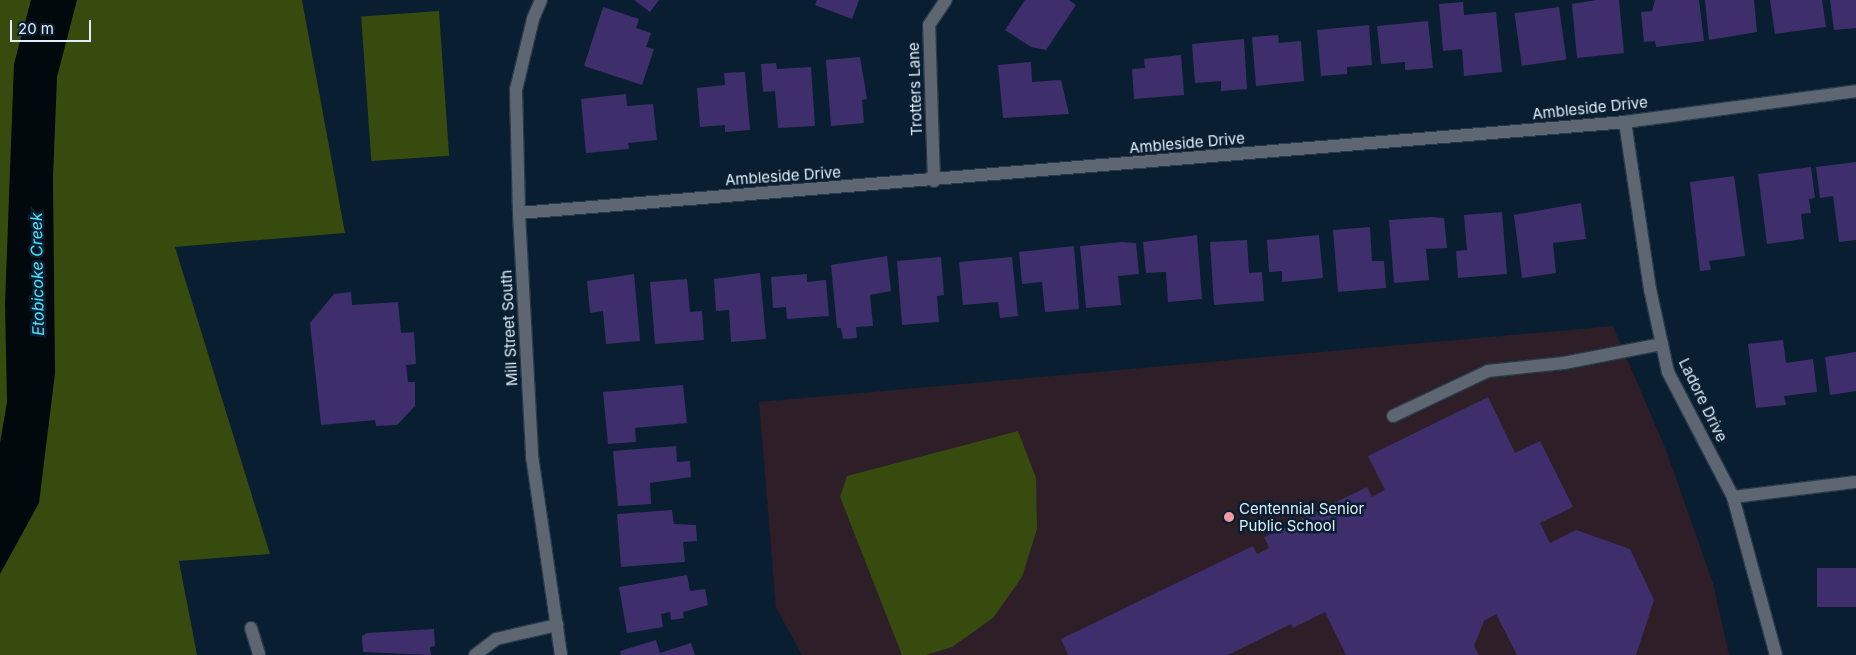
<!DOCTYPE html>
<html>
<head>
<meta charset="utf-8">
<style>
  body { margin:0 }
  #map { position:relative; width:1856px; height:655px; overflow:hidden; background:#091e30; font-family:Inter,sans-serif }
  div>[style] { position:absolute }
  .education>* { inset:0; background:#2d1e28 }
  .green>* { inset:0; background:#364b0d; transform-origin:0 0 }
  .water>* { inset:0; background:#01090c }
  .building>* { inset:0; background:#3e2f6c; transform-origin:0 0 }
  .roads { filter:drop-shadow(1px 0 #273b4c) drop-shadow(-1px 0 #273b4c) drop-shadow(0 1px #273b4c) drop-shadow(0 -1px #273b4c) }
  .lane>* { height:12px; margin:-6px; padding:0 6px; transform-origin:6px; border-radius:6px; background:#5d6671 }
  .street>* { height:12px; margin:-6px; padding:0 6px; transform-origin:6px; border-radius:6px; background:#5d6671 }
  .dots>* { width:14px; height:14px; translate:-50% -50%; box-sizing:border-box; border:2px solid #091e30; border-radius:50% }
  span { translate:-50% -50%; white-space:nowrap; text-align:center; line-height:1.15; -webkit-text-stroke:5px #091e30; paint-order:stroke }
  .street-label { font-size:15px; color:#e0edfa }
  .poi-label { font-size:15px; color:#e0edfa }
  .left { translate:0 -50%; text-align:left }
  .water-label { font-size:16px; color:#47e7fe; font-style:italic }
  .scale { position:absolute; left:10px; top:20px; width:81px; height:22px; box-sizing:border-box; border:2px solid #e0edfa; border-top:0; padding-left:6px; font-size:15px; line-height:18px; white-space:nowrap; color:#e0edfa; -webkit-text-stroke:4px #091e30; paint-order:stroke }
</style>
</head>
<body>
<div id="map">
  <div class="education">
    <i style="clip-path:polygon(1613px 326px,1666px 450px,1713px 583px,1729px 655px,802px 655px,776px 608px,759px 402px)"></i>
  </div>
  <div class="green">
    <i style="clip-path:polygon(0 0,302px 0,345px 233px,175px 247px,270px 554px,179px 561px,197px 655px,0 655px)"></i>
    <i style="left:439px;top:11px;width:145px;height:78px;rotate:86deg"></i>
    <i style="clip-path:polygon(1018px 431px,1036px 478px,1037px 529px,1022px 577px,993px 618px,952px 647px,926px 655px,902px 655px,840px 497px,847px 476px)"></i>
  </div>
  <div class="water">
    <i style="clip-path:polygon(31px 0,77px 0,57px 77px,53px 178px,55px 373px,39px 503px,0 574px,0 443px,7px 402px,5px 304px,14px 64px)"></i>
  </div>
  <div class="building">
    <i style="clip-path:polygon(634px 0,659px 0,650px 12px)"></i>
    <i style="clip-path:polygon(817px 0,859px 0,852px 19px,815px 5px)"></i>
    <i style="clip-path:polygon(1025px 0,1069px 0,1076px 5px,1046px 50px,1031px 47px,1005px 30px)"></i>
    <i style="clip-path:polygon(1597px 0,1619px 0,1624px 53px,1577px 58px,1572px 4px)"></i>
    <i style="clip-path:polygon(1655px 0,1699px 0,1704px 41px,1656px 47px,1655px 41px,1644px 42px,1641px 12px,1652px 11px)"></i>
    <i style="clip-path:polygon(1705px 0,1754px 0,1757px 32px,1709px 40px)"></i>
    <i style="clip-path:polygon(1770px 0,1822px 0,1826px 27px,1775px 34px)"></i>
    <i style="clip-path:polygon(1830px 0,1856px 0,1856px 28px,1834px 30px)"></i>
    <i style="clip-path:polygon(1463px 2px,1464px 15px,1496px 12px,1502px 72px,1464px 76px,1462px 49px,1443px 51px,1439px 4px)"></i>
    <i style="clip-path:polygon(603px 7px,639px 19px,636px 28px,651px 33px,646px 47px,654px 49px,642px 85px,584px 66px)"></i>
    <i style="left:1559px;top:7px;width:53px;height:45px;rotate:82deg"></i>
    <i style="clip-path:polygon(1428px 21px,1433px 68px,1405px 70px,1405px 62px,1381px 64px,1377px 26px)"></i>
    <i style="clip-path:polygon(1369px 25px,1372px 65px,1347px 67px,1347px 74px,1321px 76px,1317px 30px)"></i>
    <i style="clip-path:polygon(1278px 35px,1279px 43px,1301px 41px,1304px 81px,1256px 86px,1252px 37px)"></i>
    <i style="clip-path:polygon(1244px 39px,1247px 89px,1221px 91px,1221px 81px,1195px 83px,1192px 44px)"></i>
    <i style="clip-path:polygon(1181px 55px,1184px 95px,1134px 99px,1132px 69px,1145px 68px,1144px 59px)"></i>
    <i style="clip-path:polygon(860px 57px,867px 99px,862px 100px,864px 123px,831px 126px,826px 60px)"></i>
    <i style="clip-path:polygon(1031px 62px,1032px 82px,1061px 80px,1069px 114px,1003px 118px,998px 65px)"></i>
    <i style="clip-path:polygon(776px 63px,777px 69px,811px 67px,815px 126px,778px 128px,775px 91px,763px 92px,761px 64px)"></i>
    <i style="clip-path:polygon(745px 72px,750px 130px,725px 132px,725px 125px,700px 127px,697px 88px,725px 85px,724px 73px)"></i>
    <i style="clip-path:polygon(626px 94px,627px 106px,653px 104px,657px 140px,628px 143px,629px 149px,586px 153px,581px 99px)"></i>
    <i style="clip-path:polygon(1856px 162px,1856px 240px,1839px 242px,1833px 196px,1820px 198px,1816px 167px)"></i>
    <i style="clip-path:polygon(1811px 167px,1815px 198px,1809px 199px,1811px 213px,1801px 214px,1804px 239px,1767px 244px,1758px 174px)"></i>
    <i style="clip-path:polygon(1734px 176px,1745px 256px,1709px 261px,1711px 270px,1700px 271px,1690px 182px)"></i>
    <i style="clip-path:polygon(1581px 203px,1586px 239px,1553px 243px,1556px 273px,1522px 278px,1514px 215px)"></i>
    <i style="clip-path:polygon(1502px 212px,1507px 274px,1458px 278px,1456px 251px,1467px 250px,1464px 215px)"></i>
    <i style="clip-path:polygon(1431px 217px,1444px 218px,1447px 248px,1426px 249px,1429px 280px,1394px 283px,1389px 220px)"></i>
    <i style="clip-path:polygon(1370px 227px,1372px 261px,1384px 261px,1386px 288px,1338px 292px,1333px 230px)"></i>
    <i style="clip-path:polygon(1197px 235px,1202px 299px,1168px 302px,1166px 272px,1146px 273px,1143px 242px)"></i>
    <i style="clip-path:polygon(1319px 235px,1323px 278px,1282px 282px,1282px 271px,1269px 272px,1267px 240px)"></i>
    <i style="clip-path:polygon(1247px 240px,1249px 273px,1262px 272px,1264px 301px,1214px 305px,1210px 242px)"></i>
    <i style="clip-path:polygon(1122px 242px,1136px 243px,1139px 274px,1118px 276px,1121px 305px,1086px 308px,1080px 246px)"></i>
    <i style="clip-path:polygon(1074px 246px,1079px 309px,1045px 312px,1042px 282px,1022px 284px,1019px 252px)"></i>
    <i style="clip-path:polygon(887px 256px,891px 291px,870px 295px,873px 326px,856px 327px,857px 338px,843px 339px,841px 328px,837px 328px,831px 265px)"></i>
    <i style="clip-path:polygon(941px 257px,944px 295px,937px 296px,939px 322px,902px 325px,897px 261px)"></i>
    <i style="clip-path:polygon(1012px 257px,1018px 316px,1000px 318px,998px 302px,963px 305px,959px 262px)"></i>
    <i style="clip-path:polygon(760px 273px,766px 339px,731px 342px,729px 310px,716px 311px,714px 279px)"></i>
    <i style="clip-path:polygon(634px 274px,640px 341px,606px 344px,603px 311px,590px 313px,587px 281px)"></i>
    <i style="clip-path:polygon(807px 274px,807px 282px,826px 280px,829px 316px,787px 319px,786px 307px,773px 308px,771px 277px)"></i>
    <i style="clip-path:polygon(687px 279px,690px 312px,702px 311px,704px 340px,655px 344px,650px 282px)"></i>
    <i style="clip-path:polygon(351px 292px,352px 305px,398px 302px,401px 333px,414px 332px,416px 364px,406px 365px,408px 382px,415px 382px,415px 406px,397px 425px,376px 426px,375px 420px,321px 425px,310px 323px,334px 294px)"></i>
    <i style="clip-path:polygon(1783px 340px,1786px 363px,1813px 359px,1817px 392px,1784px 396px,1786px 405px,1756px 408px,1748px 344px)"></i>
    <i style="clip-path:polygon(1856px 352px,1856px 391px,1830px 395px,1825px 357px)"></i>
    <i style="clip-path:polygon(683px 385px,687px 423px,635px 428px,636px 442px,608px 444px,603px 392px)"></i>
    <i style="clip-path:polygon(1488px 397px,1515px 453px,1540px 441px,1573px 507px,1540px 523px,1550px 543px,1576px 530px,1630px 549px,1654px 600px,1636px 655px,1517px 655px,1496px 614px,1484px 621px,1474px 646px,1479px 655px,1346px 655px,1325px 612px,1293px 628px,1291px 624px,1228px 655px,1068px 655px,1061px 639px,1253px 546px,1257px 554px,1269px 548px,1264px 537px,1367px 487px,1372px 497px,1385px 490px,1368px 456px)"></i>
    <i style="clip-path:polygon(676px 446px,677px 462px,690px 461px,691px 477px,650px 483px,651px 504px,618px 506px,613px 451px)"></i>
    <i style="clip-path:polygon(672px 510px,674px 524px,696px 525px,697px 541px,683px 542px,685px 562px,621px 567px,617px 514px)"></i>
    <i style="left:1856px;top:568px;width:39px;height:39px;rotate:90deg"></i>
    <i style="clip-path:polygon(687px 575px,690px 591px,705px 589px,708px 605px,683px 612px,684px 618px,671px 620px,670px 612px,661px 614px,663px 627px,627px 633px,619px 587px)"></i>
    <i style="clip-path:polygon(434px 629px,435px 646px,430px 647px,431px 655px,363px 652px,362px 636px,367px 633px)"></i>
    <i style="clip-path:polygon(656px 640px,660px 653px,691px 643px,695px 655px,621px 655px,620px 651px)"></i>
  </div>
  <div class="roads">
    <div class="lane">
      <i style="left:1393px;top:416px;width:105px;rotate:-25.3deg"></i>
      <i style="left:1488px;top:371px;width:76px;rotate:-6deg"></i>
      <i style="left:1564px;top:363px;width:100px;rotate:-11deg"></i>
      <i style="left:251px;top:628px;width:28px;rotate:73deg"></i>
      <i style="left:475px;top:655px;width:26px;rotate:-37deg"></i>
      <i style="left:496px;top:639px;width:63px;rotate:-12.9deg"></i>
    </div>
    <div class="street">
      <i style="left:541px;top:0;width:21px;rotate:113deg"></i>
      <i style="left:533px;top:19px;width:73px;rotate:103.5deg"></i>
      <i style="left:516px;top:90px;width:123px;rotate:88.6deg"></i>
      <i style="left:519px;top:213px;width:243px;rotate:86.9deg"></i>
      <i style="left:532px;top:456px;width:201px;rotate:81.7deg"></i>
      <i style="left:1625px;top:122px;width:169px;rotate:81.5deg"></i>
      <i style="left:1650px;top:289px;width:85px;rotate:77.8deg"></i>
      <i style="left:1668px;top:372px;width:141px;rotate:62.5deg"></i>
      <i style="left:1733px;top:497px;width:164px;rotate:74.8deg"></i>
      <i style="left:934px;top:181px;width:156px;rotate:-91.8deg"></i>
      <i style="left:929px;top:25px;width:30px;rotate:-56deg"></i>
      <i style="left:519px;top:213px;width:1110px;rotate:-4.7deg"></i>
      <i style="left:1625px;top:122px;width:233px;rotate:-7.6deg"></i>
      <i style="left:1733px;top:497px;width:124px;rotate:-7deg"></i>
    </div>
  </div>
  <div class="dots">
    <i style="left:1229px;top:517px;background:#f49aa6"></i>
  </div>
  <div class="street-label">
    <span style="left:915px;top:89px;rotate:-92deg">Trotters Lane</span>
    <span style="left:1590px;top:108px;rotate:-6deg">Ambleside Drive</span>
    <span style="left:1187px;top:143px;rotate:-5deg">Ambleside Drive</span>
    <span style="left:783px;top:176px;rotate:-4deg">Ambleside Drive</span>
    <span style="left:509px;top:328px;rotate:-93deg">Mill Street South</span>
    <span style="left:1703px;top:400px;rotate:64deg">Ladore Drive</span>
  </div>
  <div class="poi-label">
    <span class="left" style="left:1239px;top:517px">Centennial Senior<br>Public School</span>
  </div>
  <div class="water-label">
    <span style="left:37px;top:274px;rotate:-91deg">Etobicoke Creek</span>
  </div>
  <div class="scale">20 m</div>
</div>
</body>
</html>
